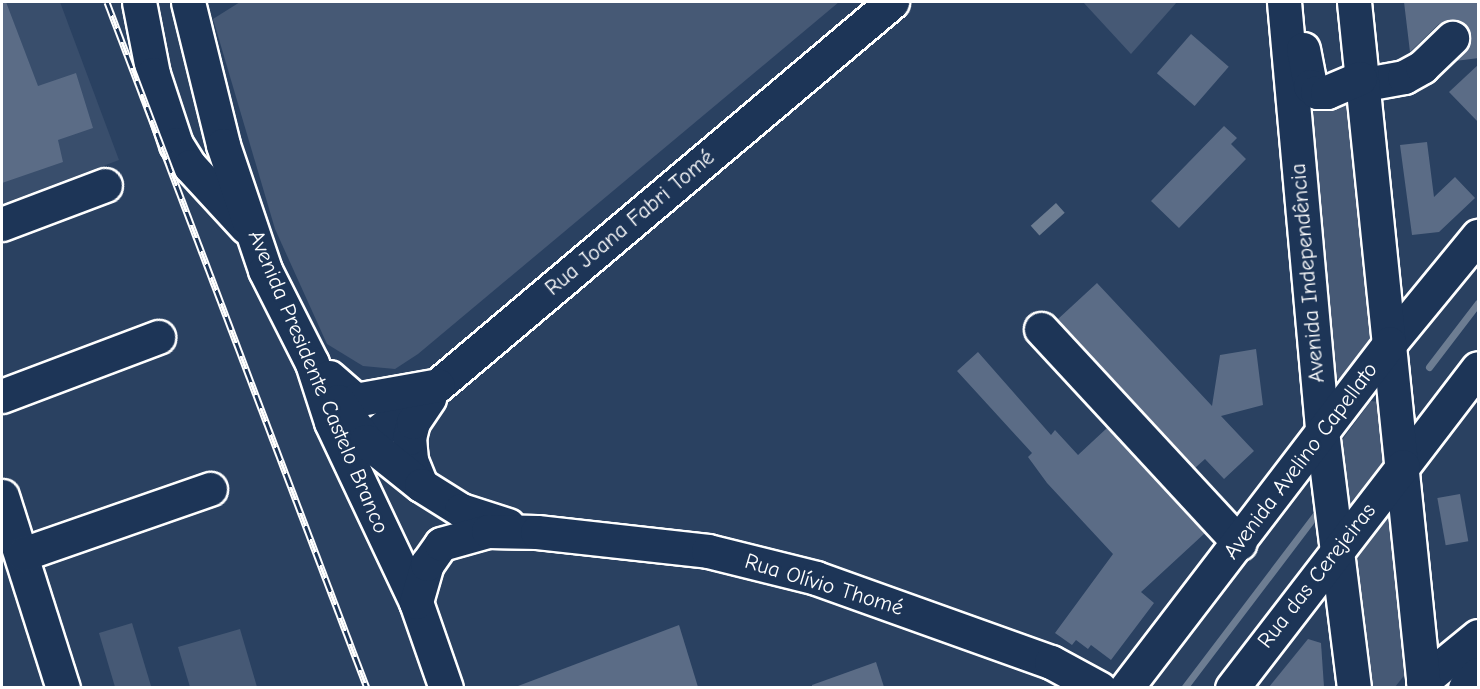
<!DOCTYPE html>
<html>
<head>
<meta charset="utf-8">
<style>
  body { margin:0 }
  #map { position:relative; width:1480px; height:689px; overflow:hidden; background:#2a4161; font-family:"Comic Neue",sans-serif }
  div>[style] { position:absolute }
  .built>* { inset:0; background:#394e6c }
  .green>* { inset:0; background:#465975 }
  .water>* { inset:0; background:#6d7d92; transform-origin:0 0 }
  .stream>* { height:7px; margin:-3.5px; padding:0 3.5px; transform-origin:3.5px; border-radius:3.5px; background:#6d7d92 }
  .building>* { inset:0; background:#5b6c86; transform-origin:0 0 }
  .roads { filter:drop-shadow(2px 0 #fff) drop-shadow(-2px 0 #fff) drop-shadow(0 2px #fff) drop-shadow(0 -2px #fff) }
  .minor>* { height:33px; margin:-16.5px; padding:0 16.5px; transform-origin:16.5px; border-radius:16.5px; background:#1d3557 }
  .major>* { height:33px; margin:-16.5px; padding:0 16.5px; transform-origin:16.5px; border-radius:16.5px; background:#1d3557 }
  .rail>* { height:7px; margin-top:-3.5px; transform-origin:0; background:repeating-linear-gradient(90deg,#1d3557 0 14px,#fff 0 28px); box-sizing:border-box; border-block:2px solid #fff }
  span { translate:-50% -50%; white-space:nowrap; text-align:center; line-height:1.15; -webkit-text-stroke:5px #1d3557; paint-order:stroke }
  .street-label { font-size:22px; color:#fff }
  .frame { position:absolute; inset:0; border:3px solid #fff; pointer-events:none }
</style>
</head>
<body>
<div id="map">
  <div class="built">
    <i style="clip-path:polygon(2px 2px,60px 2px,119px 160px,2px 204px)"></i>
  </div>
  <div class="green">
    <i style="clip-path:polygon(240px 2px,839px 2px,418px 354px,395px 369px,363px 366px,327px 344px,275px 229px,213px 19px)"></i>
    <i style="clip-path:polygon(1083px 2px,1177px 2px,1131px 54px)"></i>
    <i style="clip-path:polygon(1353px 94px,1375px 340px,1341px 382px,1333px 374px,1302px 95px)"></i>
    <i style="clip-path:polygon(1371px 401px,1379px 402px,1383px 465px,1346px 508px,1342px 440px)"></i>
    <i style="clip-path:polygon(1388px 516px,1392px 516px,1411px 667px,1395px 687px,1368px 687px,1353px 560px)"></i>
    <i style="clip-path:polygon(132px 623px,151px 686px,115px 687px,99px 633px)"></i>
    <i style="clip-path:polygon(240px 629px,257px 687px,190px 687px,178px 647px)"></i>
  </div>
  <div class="water">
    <i style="left:1056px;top:203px;width:13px;height:34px;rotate:48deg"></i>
  </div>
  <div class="stream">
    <i style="left:1429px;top:367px;width:81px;rotate:-52.6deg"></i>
    <i style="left:1184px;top:688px;width:218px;rotate:-52.8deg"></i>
  </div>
  <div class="building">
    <i style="clip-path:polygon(2px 2px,6px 2px,38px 86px,76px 73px,93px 128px,58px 140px,63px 162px,2px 183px)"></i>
    <i style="clip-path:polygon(1404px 2px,1479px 2px,1479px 58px,1455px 61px,1470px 43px,1466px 25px,1457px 20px,1439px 24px,1410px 52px)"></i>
    <i style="left:1191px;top:34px;width:50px;height:52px;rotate:41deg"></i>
    <i style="clip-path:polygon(1479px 64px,1479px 123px,1449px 92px)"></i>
    <i style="clip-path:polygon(1224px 126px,1237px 138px,1231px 144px,1246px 159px,1179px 228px,1151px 201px)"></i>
    <i style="clip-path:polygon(1427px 142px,1434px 197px,1455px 177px,1475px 198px,1439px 232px,1412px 235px,1400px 145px)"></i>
    <i style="clip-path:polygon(1097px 283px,1212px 406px,1220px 355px,1256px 349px,1263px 405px,1221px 416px,1254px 451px,1224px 479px,1205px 459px,1195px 468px,1058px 319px)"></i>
    <i style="clip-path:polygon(978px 352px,1051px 435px,1055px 430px,1078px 455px,1107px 428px,1205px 533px,1141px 592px,1154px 603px,1111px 660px,1091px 645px,1088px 649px,1076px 640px,1072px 645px,1055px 633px,1113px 554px,1047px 483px,1028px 457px,1032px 453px,957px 371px)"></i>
    <i style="left:1460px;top:494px;width:48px;height:23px;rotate:80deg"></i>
    <i style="clip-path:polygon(679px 625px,698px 687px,518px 687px,518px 686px)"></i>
    <i style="clip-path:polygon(1308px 639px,1321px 643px,1324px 687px,1269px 687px)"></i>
    <i style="clip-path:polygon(876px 662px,884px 687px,812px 687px,812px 685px)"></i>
  </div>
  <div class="roads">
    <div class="minor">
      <i style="left:1360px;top:85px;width:45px;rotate:-10.3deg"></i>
      <i style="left:1404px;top:77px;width:21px;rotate:-29deg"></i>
      <i style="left:1422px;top:67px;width:42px;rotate:-44deg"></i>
      <i style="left:2px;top:224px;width:110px;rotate:-20.7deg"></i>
      <i style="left:1041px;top:329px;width:292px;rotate:47.2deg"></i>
      <i style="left:1390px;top:343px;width:139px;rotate:-50.6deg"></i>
      <i style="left:2px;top:396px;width:167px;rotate:-20.7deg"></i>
      <i style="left:366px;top:441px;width:91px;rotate:-37.9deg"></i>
      <i style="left:438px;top:385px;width:594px;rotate:-40.15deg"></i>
      <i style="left:1403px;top:466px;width:123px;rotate:-52.6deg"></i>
      <i style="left:421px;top:485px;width:27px;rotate:-112deg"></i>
      <i style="left:411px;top:460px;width:22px;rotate:-95deg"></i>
      <i style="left:409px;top:438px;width:16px;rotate:-76deg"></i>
      <i style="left:413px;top:422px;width:29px;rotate:-56deg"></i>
      <i style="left:2px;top:496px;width:201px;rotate:72.4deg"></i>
      <i style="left:23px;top:554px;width:198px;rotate:-19.2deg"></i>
      <i style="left:1423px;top:681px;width:71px;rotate:-39.3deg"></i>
      <i style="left:1465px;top:688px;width:19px;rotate:-47deg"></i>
    </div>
    <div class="major">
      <i style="left:139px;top:2px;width:73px;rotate:79deg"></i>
      <i style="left:153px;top:74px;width:74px;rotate:71.8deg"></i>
      <i style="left:176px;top:144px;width:26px;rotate:58deg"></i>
      <i style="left:190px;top:166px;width:83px;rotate:47.4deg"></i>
      <i style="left:188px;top:2px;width:147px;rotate:76.2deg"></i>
      <i style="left:223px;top:145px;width:132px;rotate:71.4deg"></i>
      <i style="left:265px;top:270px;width:104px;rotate:63.2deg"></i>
      <i style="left:312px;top:363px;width:62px;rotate:72.1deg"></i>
      <i style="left:331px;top:422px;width:199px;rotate:64.7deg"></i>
      <i style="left:416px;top:602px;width:91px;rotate:70.8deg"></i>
      <i style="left:1284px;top:2px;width:431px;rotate:84.9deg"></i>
      <i style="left:1322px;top:431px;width:259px;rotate:82.9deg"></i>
      <i style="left:1354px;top:2px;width:690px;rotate:84.17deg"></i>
      <i style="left:1303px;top:49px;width:38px;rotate:79deg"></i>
      <i style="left:1310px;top:86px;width:9px;rotate:41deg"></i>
      <i style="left:1317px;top:92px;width:10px"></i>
      <i style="left:1327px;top:92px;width:36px;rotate:-23deg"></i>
      <i style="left:329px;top:377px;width:35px;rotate:41deg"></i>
      <i style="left:355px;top:400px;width:84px;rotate:-10.2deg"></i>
      <i style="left:338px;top:401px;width:49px;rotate:55deg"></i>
      <i style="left:366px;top:441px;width:70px;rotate:38.7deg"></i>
      <i style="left:421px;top:485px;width:47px;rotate:32deg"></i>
      <i style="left:461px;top:510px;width:49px;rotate:17.7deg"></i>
      <i style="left:416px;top:602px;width:40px;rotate:-74deg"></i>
      <i style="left:427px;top:564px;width:24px;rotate:-55deg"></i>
      <i style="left:441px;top:544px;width:49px;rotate:-15.5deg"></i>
      <i style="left:488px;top:531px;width:49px;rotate:1.2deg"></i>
      <i style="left:537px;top:532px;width:172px;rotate:6.3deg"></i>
      <i style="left:708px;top:551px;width:111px;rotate:14deg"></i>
      <i style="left:816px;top:578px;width:250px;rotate:19.7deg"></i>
      <i style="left:1051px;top:662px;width:55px;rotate:28.4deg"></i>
      <i style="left:1126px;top:688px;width:434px;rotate:-52.6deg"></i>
      <i style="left:1232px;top:688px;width:280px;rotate:-52.4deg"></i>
    </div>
  </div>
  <div class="rail">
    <i style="left:107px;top:2px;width:734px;rotate:69.24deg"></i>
  </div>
  <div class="street-label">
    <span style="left:630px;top:223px;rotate:-40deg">Rua Joana Fabri Tomé</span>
    <span style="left:1308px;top:273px;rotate:-95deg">Avenida Independência</span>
    <span style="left:318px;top:382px;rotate:67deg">Avenida Presidente Castelo Branco</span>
    <span style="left:1301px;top:461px;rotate:-53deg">Avenida Avelino Capellato</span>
    <span style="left:1317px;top:576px;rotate:-52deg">Rua das Cerejeiras</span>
    <span style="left:824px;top:585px;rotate:17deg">Rua Olívio Thomé</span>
  </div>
  <div class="frame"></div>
</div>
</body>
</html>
